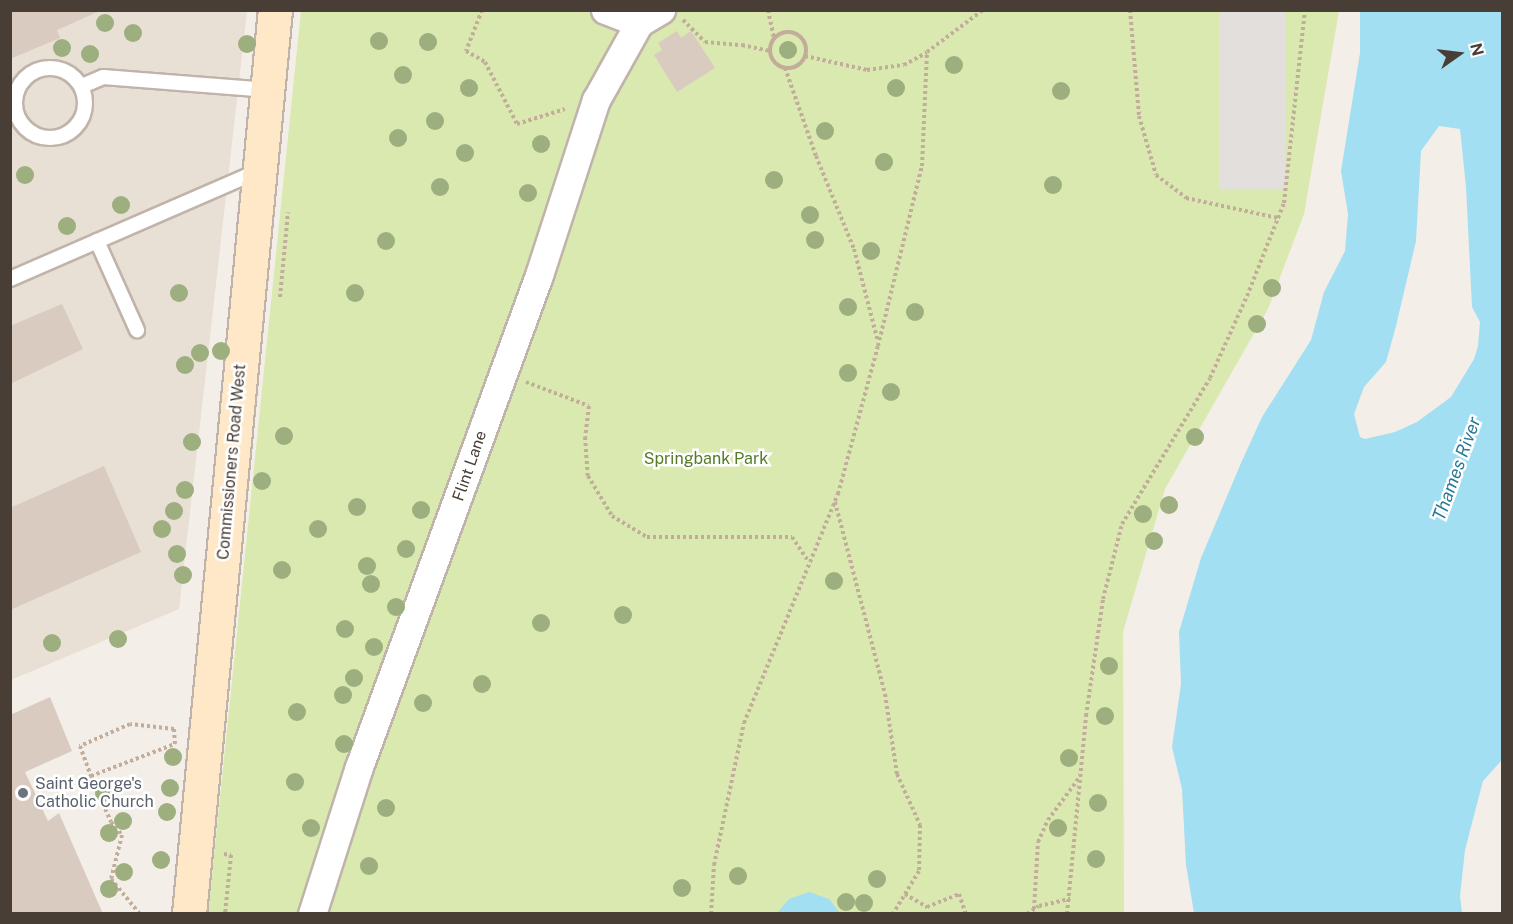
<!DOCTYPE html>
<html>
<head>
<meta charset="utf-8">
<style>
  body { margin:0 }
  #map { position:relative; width:1513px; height:924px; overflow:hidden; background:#f4eee8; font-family:"Public Sans",sans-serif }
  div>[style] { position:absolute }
  .residential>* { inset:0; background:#e8dfd5 }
  .green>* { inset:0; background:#d9e9af }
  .parking>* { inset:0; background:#e2dfdc; transform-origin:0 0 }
  .water>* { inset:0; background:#a2dff2 }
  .building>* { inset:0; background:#d9cbc0 }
  .path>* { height:4px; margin-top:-2px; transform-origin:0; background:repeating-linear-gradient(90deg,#c2ad9b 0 3px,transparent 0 6px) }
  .path>.ring { margin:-2px; padding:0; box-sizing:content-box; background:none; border:4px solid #c2ad9b; border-radius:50% }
  .roads { filter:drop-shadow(2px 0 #c0b4aa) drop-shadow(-2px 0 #c0b4aa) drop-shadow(0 2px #c0b4aa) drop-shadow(0 -2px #c0b4aa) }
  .service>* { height:14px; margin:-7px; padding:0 7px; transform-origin:7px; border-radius:7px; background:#fff }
  .service>.ring { margin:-7px; padding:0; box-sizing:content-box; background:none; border:14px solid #fff; border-radius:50% }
  .minor>* { height:27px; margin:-13.5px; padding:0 13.5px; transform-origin:13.5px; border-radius:13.5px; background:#fff }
  .secondary>* { height:33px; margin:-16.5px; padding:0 16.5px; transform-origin:16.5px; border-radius:16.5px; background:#ffe8c7 }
  .trees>* { width:18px; height:18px; margin:-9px; border-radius:50%; background:#9daf7e }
  .dots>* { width:16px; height:16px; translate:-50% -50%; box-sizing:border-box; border:3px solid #fff; border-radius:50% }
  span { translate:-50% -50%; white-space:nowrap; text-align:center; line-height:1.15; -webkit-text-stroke:5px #fff; paint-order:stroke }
  .park-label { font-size:16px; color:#557b27 }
  .street-label { font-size:16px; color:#483e36 }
  .worship-label { font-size:16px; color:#5b616d }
  .left { translate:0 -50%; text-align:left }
  .water-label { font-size:18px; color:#277996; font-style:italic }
  .frame { position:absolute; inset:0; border:12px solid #483e36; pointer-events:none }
  .north { position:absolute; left:1429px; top:24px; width:60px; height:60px; -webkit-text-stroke:4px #fff; paint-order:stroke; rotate:76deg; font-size:16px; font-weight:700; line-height:24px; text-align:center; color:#483e36 }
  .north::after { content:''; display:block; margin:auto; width:21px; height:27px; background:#483e36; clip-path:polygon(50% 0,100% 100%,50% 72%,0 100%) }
</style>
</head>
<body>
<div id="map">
  <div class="residential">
    <i style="clip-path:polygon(11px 11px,247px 11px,179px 609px,11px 680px)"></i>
  </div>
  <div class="green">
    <i style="clip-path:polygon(301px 11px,1339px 11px,1304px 214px,1268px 309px,1165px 489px,1123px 632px,1124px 913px,208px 914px)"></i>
  </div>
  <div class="parking">
    <i style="left:1219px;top:11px;width:66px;height:178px"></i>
  </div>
  <div class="water">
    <i style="clip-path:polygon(evenodd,1360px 11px,1502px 11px,1502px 760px,1483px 781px,1465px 850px,1460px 896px,1462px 913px,1194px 913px,1186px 865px,1182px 789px,1172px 747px,1181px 684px,1179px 632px,1201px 558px,1241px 463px,1262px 417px,1311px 340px,1324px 292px,1345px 251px,1348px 214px,1341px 171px,1360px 53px,1360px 11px,1439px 126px,1460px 129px,1466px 187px,1472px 307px,1480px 322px,1478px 346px,1474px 359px,1451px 397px,1417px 422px,1395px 432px,1365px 439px,1360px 437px,1354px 414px,1364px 387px,1386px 362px,1396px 326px,1416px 241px,1421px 151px,1439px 126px)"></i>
    <i style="clip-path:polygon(809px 892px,829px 899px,840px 913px,777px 913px,789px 899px)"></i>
  </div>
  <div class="building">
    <i style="clip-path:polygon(10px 10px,102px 10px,57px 30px,60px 38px,10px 59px)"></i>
    <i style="clip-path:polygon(677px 31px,681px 38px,691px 31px,715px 68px,677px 92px,654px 55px,662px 50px,658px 43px)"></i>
    <i style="clip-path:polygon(62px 304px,83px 349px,10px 384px,10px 326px)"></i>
    <i style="clip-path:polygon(104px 466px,141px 552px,10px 610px,10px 508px)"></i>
    <i style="clip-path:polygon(50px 697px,72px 751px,25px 772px,48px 821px,59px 813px,103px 914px,10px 914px,10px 715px)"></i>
  </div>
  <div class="path">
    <i style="left:482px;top:10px;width:44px;rotate:111.3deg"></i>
    <i style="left:466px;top:51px;width:22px;rotate:30deg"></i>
    <i style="left:485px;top:62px;width:70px;rotate:62.7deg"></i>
    <i style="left:517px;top:124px;width:50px;rotate:-17.4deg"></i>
    <i style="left:768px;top:10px;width:29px;rotate:78deg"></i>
    <i style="left:1130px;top:10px;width:106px;rotate:85.1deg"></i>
    <i style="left:1139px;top:116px;width:61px;rotate:73.9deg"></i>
    <i style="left:1156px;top:175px;width:38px;rotate:37deg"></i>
    <i style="left:1186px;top:198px;width:94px;rotate:12.3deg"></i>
    <i style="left:683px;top:20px;width:31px;rotate:45deg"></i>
    <i style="left:705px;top:42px;width:37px;rotate:5deg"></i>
    <i style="left:742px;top:45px;width:29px;rotate:12deg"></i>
    <i class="ring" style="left:770px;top:32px;width:32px;height:32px"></i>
    <i style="left:805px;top:56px;width:64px;rotate:12.7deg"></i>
    <i style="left:867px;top:70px;width:37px;rotate:-8deg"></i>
    <i style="left:904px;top:65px;width:26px;rotate:-29deg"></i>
    <i style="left:927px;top:52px;width:70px;rotate:-36.9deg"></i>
    <i style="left:785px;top:68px;width:93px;rotate:70.6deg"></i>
    <i style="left:816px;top:156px;width:100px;rotate:67.8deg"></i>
    <i style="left:854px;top:249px;width:96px;rotate:75.5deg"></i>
    <i style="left:280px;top:297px;width:85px;rotate:-84.6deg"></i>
    <i style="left:526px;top:382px;width:67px;rotate:20.9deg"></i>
    <i style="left:589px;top:406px;width:31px;rotate:97deg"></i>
    <i style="left:585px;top:437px;width:39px;rotate:86deg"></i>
    <i style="left:588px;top:476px;width:47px;rotate:59deg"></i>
    <i style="left:612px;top:516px;width:41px;rotate:31deg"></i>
    <i style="left:647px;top:537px;width:145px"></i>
    <i style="left:792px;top:537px;width:30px;rotate:56deg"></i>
    <i style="left:835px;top:502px;width:198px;rotate:75.4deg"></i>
    <i style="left:885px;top:694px;width:81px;rotate:81.5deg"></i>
    <i style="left:897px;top:774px;width:56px;rotate:65.7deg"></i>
    <i style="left:920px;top:825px;width:46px;rotate:91.2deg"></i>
    <i style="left:919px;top:871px;width:50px;rotate:121.2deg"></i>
    <i style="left:91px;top:776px;width:90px;rotate:-20.9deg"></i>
    <i style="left:175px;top:744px;width:15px;rotate:-94deg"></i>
    <i style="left:174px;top:729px;width:44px;rotate:-173.5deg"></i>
    <i style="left:130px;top:724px;width:55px;rotate:156.3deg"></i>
    <i style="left:80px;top:746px;width:32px;rotate:70deg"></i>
    <i style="left:91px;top:776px;width:50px;rotate:66.5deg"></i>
    <i style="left:111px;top:822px;width:17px;rotate:50deg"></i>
    <i style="left:122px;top:835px;width:45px;rotate:104deg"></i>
    <i style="left:111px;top:879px;width:45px;rotate:50.4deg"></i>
    <i style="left:224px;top:854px;width:7px;rotate:8deg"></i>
    <i style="left:231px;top:855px;width:59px;rotate:95.8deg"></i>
    <i style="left:905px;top:894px;width:26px;rotate:31deg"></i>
    <i style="left:927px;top:907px;width:35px;rotate:-22deg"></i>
    <i style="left:959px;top:894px;width:21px;rotate:71deg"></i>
    <i style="left:1034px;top:909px;width:67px;rotate:-86.6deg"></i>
    <i style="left:1038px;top:842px;width:24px;rotate:-66deg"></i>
    <i style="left:1048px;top:820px;width:52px;rotate:-53.6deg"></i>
    <i style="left:711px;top:914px;width:49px;rotate:-86.5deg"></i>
    <i style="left:714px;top:865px;width:145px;rotate:-78.1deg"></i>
    <i style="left:744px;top:723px;width:248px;rotate:-67.7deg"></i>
    <i style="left:838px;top:494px;width:153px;rotate:-74.9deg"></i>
    <i style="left:878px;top:346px;width:185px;rotate:-76.3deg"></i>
    <i style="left:922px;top:166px;width:114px;rotate:-87.5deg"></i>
    <i style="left:1027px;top:914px;width:14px;rotate:-34deg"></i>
    <i style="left:1039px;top:906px;width:32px;rotate:-13deg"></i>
    <i style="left:1067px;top:914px;width:199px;rotate:-84.5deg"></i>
    <i style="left:1086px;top:716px;width:118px;rotate:-81.7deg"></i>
    <i style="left:1103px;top:599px;width:77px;rotate:-75.8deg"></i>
    <i style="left:1122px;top:524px;width:170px;rotate:-58.9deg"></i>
    <i style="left:1210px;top:378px;width:90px;rotate:-65.7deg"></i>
    <i style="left:1247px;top:296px;width:100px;rotate:-68.3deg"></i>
    <i style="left:1284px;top:203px;width:194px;rotate:-83.8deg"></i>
  </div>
  <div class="roads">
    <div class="service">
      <i class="ring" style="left:15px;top:68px;width:56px;height:56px"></i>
      <i style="left:82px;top:86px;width:23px;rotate:-23deg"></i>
      <i style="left:103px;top:77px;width:166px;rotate:4.5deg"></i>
      <i style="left:97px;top:241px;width:98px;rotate:65.8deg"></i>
      <i style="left:10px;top:279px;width:270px;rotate:-23.5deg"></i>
    </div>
    <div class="minor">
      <i style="left:605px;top:10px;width:36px;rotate:21deg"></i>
      <i style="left:639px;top:23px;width:26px;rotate:-31deg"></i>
      <i style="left:312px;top:914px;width:154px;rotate:-72.3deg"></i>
      <i style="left:359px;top:767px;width:524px;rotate:-69.9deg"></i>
      <i style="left:539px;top:275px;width:184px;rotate:-72deg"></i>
      <i style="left:596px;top:100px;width:88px;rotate:-60.8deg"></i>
    </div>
    <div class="secondary">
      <i style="left:189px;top:914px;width:908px;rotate:-84.57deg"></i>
    </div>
  </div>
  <div class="trees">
    <i style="left:105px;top:23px"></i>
    <i style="left:133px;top:33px"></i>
    <i style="left:379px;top:41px"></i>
    <i style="left:428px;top:42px"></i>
    <i style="left:247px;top:44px"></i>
    <i style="left:62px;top:48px"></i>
    <i style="left:788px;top:50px"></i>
    <i style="left:90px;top:54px"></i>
    <i style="left:954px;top:65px"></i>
    <i style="left:403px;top:75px"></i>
    <i style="left:469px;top:88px"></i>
    <i style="left:896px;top:88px"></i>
    <i style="left:1061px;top:91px"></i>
    <i style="left:435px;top:121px"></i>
    <i style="left:825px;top:131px"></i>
    <i style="left:398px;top:138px"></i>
    <i style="left:541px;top:144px"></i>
    <i style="left:465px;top:153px"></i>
    <i style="left:884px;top:162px"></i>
    <i style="left:25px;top:175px"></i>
    <i style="left:774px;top:180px"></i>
    <i style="left:1053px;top:185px"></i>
    <i style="left:440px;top:187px"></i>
    <i style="left:528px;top:193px"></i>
    <i style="left:121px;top:205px"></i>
    <i style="left:810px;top:215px"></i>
    <i style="left:67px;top:226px"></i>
    <i style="left:815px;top:240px"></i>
    <i style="left:386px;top:241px"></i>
    <i style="left:871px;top:251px"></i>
    <i style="left:1272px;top:288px"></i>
    <i style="left:179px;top:293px"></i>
    <i style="left:355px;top:293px"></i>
    <i style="left:848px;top:307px"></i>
    <i style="left:915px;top:312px"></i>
    <i style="left:1257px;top:324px"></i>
    <i style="left:221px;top:351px"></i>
    <i style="left:200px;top:353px"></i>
    <i style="left:185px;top:365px"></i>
    <i style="left:848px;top:373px"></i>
    <i style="left:891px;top:392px"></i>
    <i style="left:284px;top:436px"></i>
    <i style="left:1195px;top:437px"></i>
    <i style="left:192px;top:442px"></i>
    <i style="left:262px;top:481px"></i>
    <i style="left:185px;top:490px"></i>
    <i style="left:1169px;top:505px"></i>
    <i style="left:357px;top:507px"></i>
    <i style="left:421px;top:510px"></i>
    <i style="left:174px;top:511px"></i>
    <i style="left:1143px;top:514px"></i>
    <i style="left:162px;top:529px"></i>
    <i style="left:318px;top:529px"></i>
    <i style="left:1154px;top:541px"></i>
    <i style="left:406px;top:549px"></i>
    <i style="left:177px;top:554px"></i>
    <i style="left:367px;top:566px"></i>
    <i style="left:282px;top:570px"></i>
    <i style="left:183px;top:575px"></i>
    <i style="left:834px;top:581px"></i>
    <i style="left:371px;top:584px"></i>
    <i style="left:396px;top:607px"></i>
    <i style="left:623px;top:615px"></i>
    <i style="left:541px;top:623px"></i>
    <i style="left:345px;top:629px"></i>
    <i style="left:118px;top:639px"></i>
    <i style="left:52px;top:643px"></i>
    <i style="left:374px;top:647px"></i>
    <i style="left:1109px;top:666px"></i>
    <i style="left:354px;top:678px"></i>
    <i style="left:482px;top:684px"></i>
    <i style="left:343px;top:695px"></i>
    <i style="left:423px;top:703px"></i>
    <i style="left:297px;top:712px"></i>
    <i style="left:1105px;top:716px"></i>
    <i style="left:344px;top:744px"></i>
    <i style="left:173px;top:757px"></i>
    <i style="left:1069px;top:758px"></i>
    <i style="left:295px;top:782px"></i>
    <i style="left:170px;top:788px"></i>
    <i style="left:104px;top:793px"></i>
    <i style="left:1098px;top:803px"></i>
    <i style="left:386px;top:808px"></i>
    <i style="left:167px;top:812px"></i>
    <i style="left:123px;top:821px"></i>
    <i style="left:311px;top:828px"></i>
    <i style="left:1058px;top:828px"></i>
    <i style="left:109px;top:833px"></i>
    <i style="left:1096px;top:859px"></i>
    <i style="left:161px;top:860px"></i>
    <i style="left:369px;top:866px"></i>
    <i style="left:124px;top:872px"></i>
    <i style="left:738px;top:876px"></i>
    <i style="left:877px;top:879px"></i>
    <i style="left:682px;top:888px"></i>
    <i style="left:109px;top:889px"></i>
    <i style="left:846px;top:902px"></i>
    <i style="left:864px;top:903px"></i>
  </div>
  <div class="dots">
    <i style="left:23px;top:793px;background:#6b7280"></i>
  </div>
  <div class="park-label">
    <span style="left:706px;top:459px">Springbank Park</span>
  </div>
  <div class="street-label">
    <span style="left:232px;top:462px;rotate:-85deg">Commissioners Road West</span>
    <span style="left:470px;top:466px;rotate:-71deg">Flint Lane</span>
  </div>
  <div class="worship-label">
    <span class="left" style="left:35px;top:793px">Saint George's<br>Catholic Church</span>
  </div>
  <div class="water-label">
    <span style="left:1457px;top:469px;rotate:-70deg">Thames River</span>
  </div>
  <div class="frame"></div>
  <div class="north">N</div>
</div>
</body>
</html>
